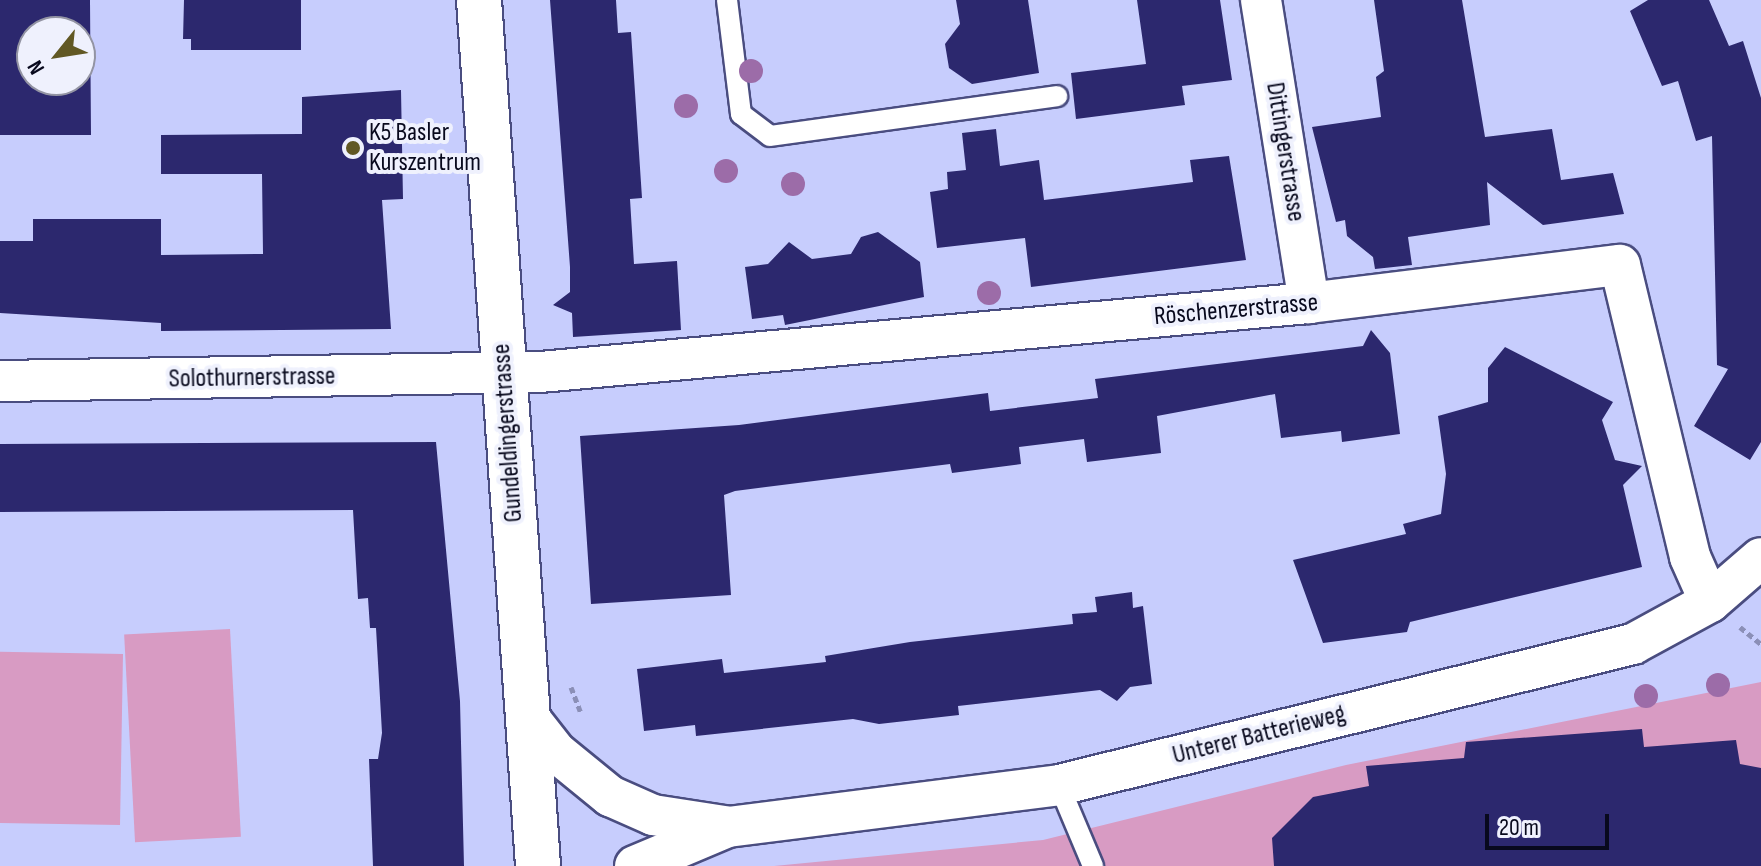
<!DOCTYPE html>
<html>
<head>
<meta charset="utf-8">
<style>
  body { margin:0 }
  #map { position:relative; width:1761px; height:866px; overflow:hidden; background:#c7cdfd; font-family:"Sofia Sans Condensed",sans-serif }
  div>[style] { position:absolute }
  .green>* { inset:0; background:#d89bc3; transform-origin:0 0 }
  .building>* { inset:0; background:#2c286e }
  .path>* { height:5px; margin-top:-2.5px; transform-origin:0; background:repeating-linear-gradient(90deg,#8b8fb7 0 6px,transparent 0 10px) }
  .roads { filter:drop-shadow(2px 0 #4a4d80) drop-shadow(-2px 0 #4a4d80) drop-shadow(0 2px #4a4d80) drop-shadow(0 -2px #4a4d80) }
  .service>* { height:20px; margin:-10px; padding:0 10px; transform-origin:10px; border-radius:10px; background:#fff }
  .minor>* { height:40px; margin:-20px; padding:0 20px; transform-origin:20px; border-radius:20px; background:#fff }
  .secondary>* { height:44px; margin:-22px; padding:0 22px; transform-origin:22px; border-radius:22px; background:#fff }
  .trees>* { width:24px; height:24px; margin:-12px; border-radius:50%; background:#9c6ca8 }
  .dots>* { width:22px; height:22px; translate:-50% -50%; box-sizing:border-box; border:4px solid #eff1fd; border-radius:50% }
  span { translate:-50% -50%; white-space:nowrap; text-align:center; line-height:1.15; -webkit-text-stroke:8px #eff1fd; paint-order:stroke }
  .poi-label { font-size:26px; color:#08091d }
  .left { translate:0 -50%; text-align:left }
  .street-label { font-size:26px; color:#08091d }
  .north { position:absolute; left:16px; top:16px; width:80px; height:80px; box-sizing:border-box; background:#eff1fd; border:2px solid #9394a3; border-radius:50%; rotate:240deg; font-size:22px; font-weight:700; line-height:32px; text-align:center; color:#08091d }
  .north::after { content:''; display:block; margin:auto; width:28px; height:36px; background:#615824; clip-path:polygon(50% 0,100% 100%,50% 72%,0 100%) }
  .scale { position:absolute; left:1485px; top:814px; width:124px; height:36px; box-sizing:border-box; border:4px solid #08091d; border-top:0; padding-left:10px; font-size:24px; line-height:28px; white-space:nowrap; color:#08091d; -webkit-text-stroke:6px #eff1fd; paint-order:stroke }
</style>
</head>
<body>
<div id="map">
  <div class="green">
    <i style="left:230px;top:629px;width:208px;height:106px;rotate:87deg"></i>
    <i style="left:123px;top:654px;width:171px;height:123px;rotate:91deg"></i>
    <i style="clip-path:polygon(1761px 682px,1761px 866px,774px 866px,1043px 840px,1346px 765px)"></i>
  </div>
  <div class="building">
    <i style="clip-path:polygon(evenodd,0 0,90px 0,91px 135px,0 135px,0 0,32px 32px,80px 32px,80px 80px,32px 80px,32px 32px)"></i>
    <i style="clip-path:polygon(184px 0,301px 0,301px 50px,191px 50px,191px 39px,183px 39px)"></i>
    <i style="clip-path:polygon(550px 0,616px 0,618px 33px,631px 32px,642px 198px,630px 199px,634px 264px,677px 261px,681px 330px,573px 337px,572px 313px,553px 305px,570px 292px,570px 267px)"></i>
    <i style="clip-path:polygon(956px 0,1028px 0,1039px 73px,972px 84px,949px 68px,945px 44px,960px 24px)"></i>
    <i style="clip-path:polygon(1137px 0,1220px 0,1232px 80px,1182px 86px,1185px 105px,1076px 119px,1071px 73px,1146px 64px)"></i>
    <i style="clip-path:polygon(1374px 0,1462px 0,1485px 137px,1552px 129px,1561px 180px,1613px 173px,1624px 214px,1543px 225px,1487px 182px,1490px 225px,1408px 237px,1412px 265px,1375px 269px,1373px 257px,1347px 236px,1345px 220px,1336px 222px,1312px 127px,1381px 117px,1376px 77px,1384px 71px)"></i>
    <i style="clip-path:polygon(1648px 0,1709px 0,1729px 46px,1743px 41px,1761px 98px,1761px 442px,1750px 460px,1694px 426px,1728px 369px,1717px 365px,1712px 136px,1696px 141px,1678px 81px,1662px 86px,1630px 11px)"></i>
    <i style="clip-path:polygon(401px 90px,403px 199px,382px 200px,391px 329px,161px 331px,161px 323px,0 313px,0 241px,33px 241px,33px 219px,161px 219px,161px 255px,263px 254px,262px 174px,161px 174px,161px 135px,302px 134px,302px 97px)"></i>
    <i style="clip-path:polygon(996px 129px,1000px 166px,1039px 160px,1044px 200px,1193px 182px,1190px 160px,1229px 156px,1246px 260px,1031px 287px,1025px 238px,937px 248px,930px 192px,948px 189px,947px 172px,966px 170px,962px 133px)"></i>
    <i style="clip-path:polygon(878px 232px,920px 262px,924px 297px,785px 325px,783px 315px,752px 319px,745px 267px,768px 264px,789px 242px,812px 259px,851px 254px,861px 237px)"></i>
    <i style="clip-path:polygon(1371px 330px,1390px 353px,1400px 434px,1342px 442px,1341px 431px,1281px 438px,1275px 394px,1157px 416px,1161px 453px,1087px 462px,1084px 439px,1019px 447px,1021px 464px,952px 473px,950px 464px,735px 491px,724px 495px,731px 595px,591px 604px,580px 436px,739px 425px,988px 393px,990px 411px,1098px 398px,1095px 379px,1363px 346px)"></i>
    <i style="clip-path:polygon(1505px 347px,1613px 402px,1602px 420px,1615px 460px,1642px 466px,1623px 485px,1642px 567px,1410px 622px,1407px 632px,1323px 643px,1293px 560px,1406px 534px,1403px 524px,1441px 514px,1446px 474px,1438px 416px,1488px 402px,1488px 368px)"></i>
    <i style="clip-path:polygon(436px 442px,460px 701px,464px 866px,373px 866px,369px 759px,378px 759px,382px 733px,376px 628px,370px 628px,368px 598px,358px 599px,353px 510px,0 512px,0 444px)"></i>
    <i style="clip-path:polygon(1132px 592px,1133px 608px,1143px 606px,1152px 684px,1130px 687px,1117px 701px,1100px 690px,958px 706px,959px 715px,879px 724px,853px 719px,696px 736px,695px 725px,644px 731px,637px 669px,722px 659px,724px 673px,826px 662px,825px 656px,910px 642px,1073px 624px,1072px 614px,1097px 612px,1095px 597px)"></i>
    <i style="clip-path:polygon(1642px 729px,1644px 747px,1736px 740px,1740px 764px,1761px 768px,1761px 866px,1274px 866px,1272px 838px,1313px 797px,1369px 786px,1366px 766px,1464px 758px,1466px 742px)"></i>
  </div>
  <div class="path">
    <i style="left:1740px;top:627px;width:27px;rotate:39deg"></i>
    <i style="left:571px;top:687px;width:26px;rotate:69deg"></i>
  </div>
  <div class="roads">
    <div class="service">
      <i style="left:727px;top:0;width:115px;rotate:83deg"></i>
      <i style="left:741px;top:114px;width:36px;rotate:37deg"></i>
      <i style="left:770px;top:136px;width:290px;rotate:-7.9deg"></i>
      <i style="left:1059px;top:785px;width:88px;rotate:67.2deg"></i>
    </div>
    <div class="minor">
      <i style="left:1261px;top:0;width:307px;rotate:81deg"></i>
      <i style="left:0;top:381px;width:540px;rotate:-0.95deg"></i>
      <i style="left:540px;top:372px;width:772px;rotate:-5.13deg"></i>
      <i style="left:1309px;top:303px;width:313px;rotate:-7deg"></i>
      <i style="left:1620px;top:265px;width:300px;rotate:76.5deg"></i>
      <i style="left:1690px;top:557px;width:49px;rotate:66deg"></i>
      <i style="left:527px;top:715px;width:47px;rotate:51.9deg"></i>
      <i style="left:556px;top:752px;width:70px;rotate:39.2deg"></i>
      <i style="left:610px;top:796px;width:47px;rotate:23.8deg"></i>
      <i style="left:653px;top:815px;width:72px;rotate:8.8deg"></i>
      <i style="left:635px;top:866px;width:101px;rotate:-22.8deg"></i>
      <i style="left:728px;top:827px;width:334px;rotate:-7.2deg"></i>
      <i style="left:1059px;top:785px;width:591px;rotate:-13.8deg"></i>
      <i style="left:1633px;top:644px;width:88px;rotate:-28.6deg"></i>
      <i style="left:1710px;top:602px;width:67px;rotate:-40.8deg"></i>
    </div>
    <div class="secondary">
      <i style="left:479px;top:0;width:868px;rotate:86.1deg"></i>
    </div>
  </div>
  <div class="trees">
    <i style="left:751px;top:71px"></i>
    <i style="left:686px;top:106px"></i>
    <i style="left:726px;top:171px"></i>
    <i style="left:793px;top:184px"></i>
    <i style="left:989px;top:293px"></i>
    <i style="left:1718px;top:685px"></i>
    <i style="left:1646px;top:696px"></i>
  </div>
  <div class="dots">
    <i style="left:353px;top:148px;background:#615824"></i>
  </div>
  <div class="poi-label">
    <span class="left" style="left:369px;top:148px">K5 Basler<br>Kurszentrum</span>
  </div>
  <div class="street-label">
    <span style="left:1285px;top:152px;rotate:81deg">Dittingerstrasse</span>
    <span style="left:1236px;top:310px;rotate:-5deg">Röschenzerstrasse</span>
    <span style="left:252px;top:378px;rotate:-1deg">Solothurnerstrasse</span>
    <span style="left:508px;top:433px;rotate:-94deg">Gundeldingerstrasse</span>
    <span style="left:1259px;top:735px;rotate:-14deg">Unterer Batterieweg</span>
  </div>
  <div class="north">N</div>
  <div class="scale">20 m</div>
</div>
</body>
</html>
